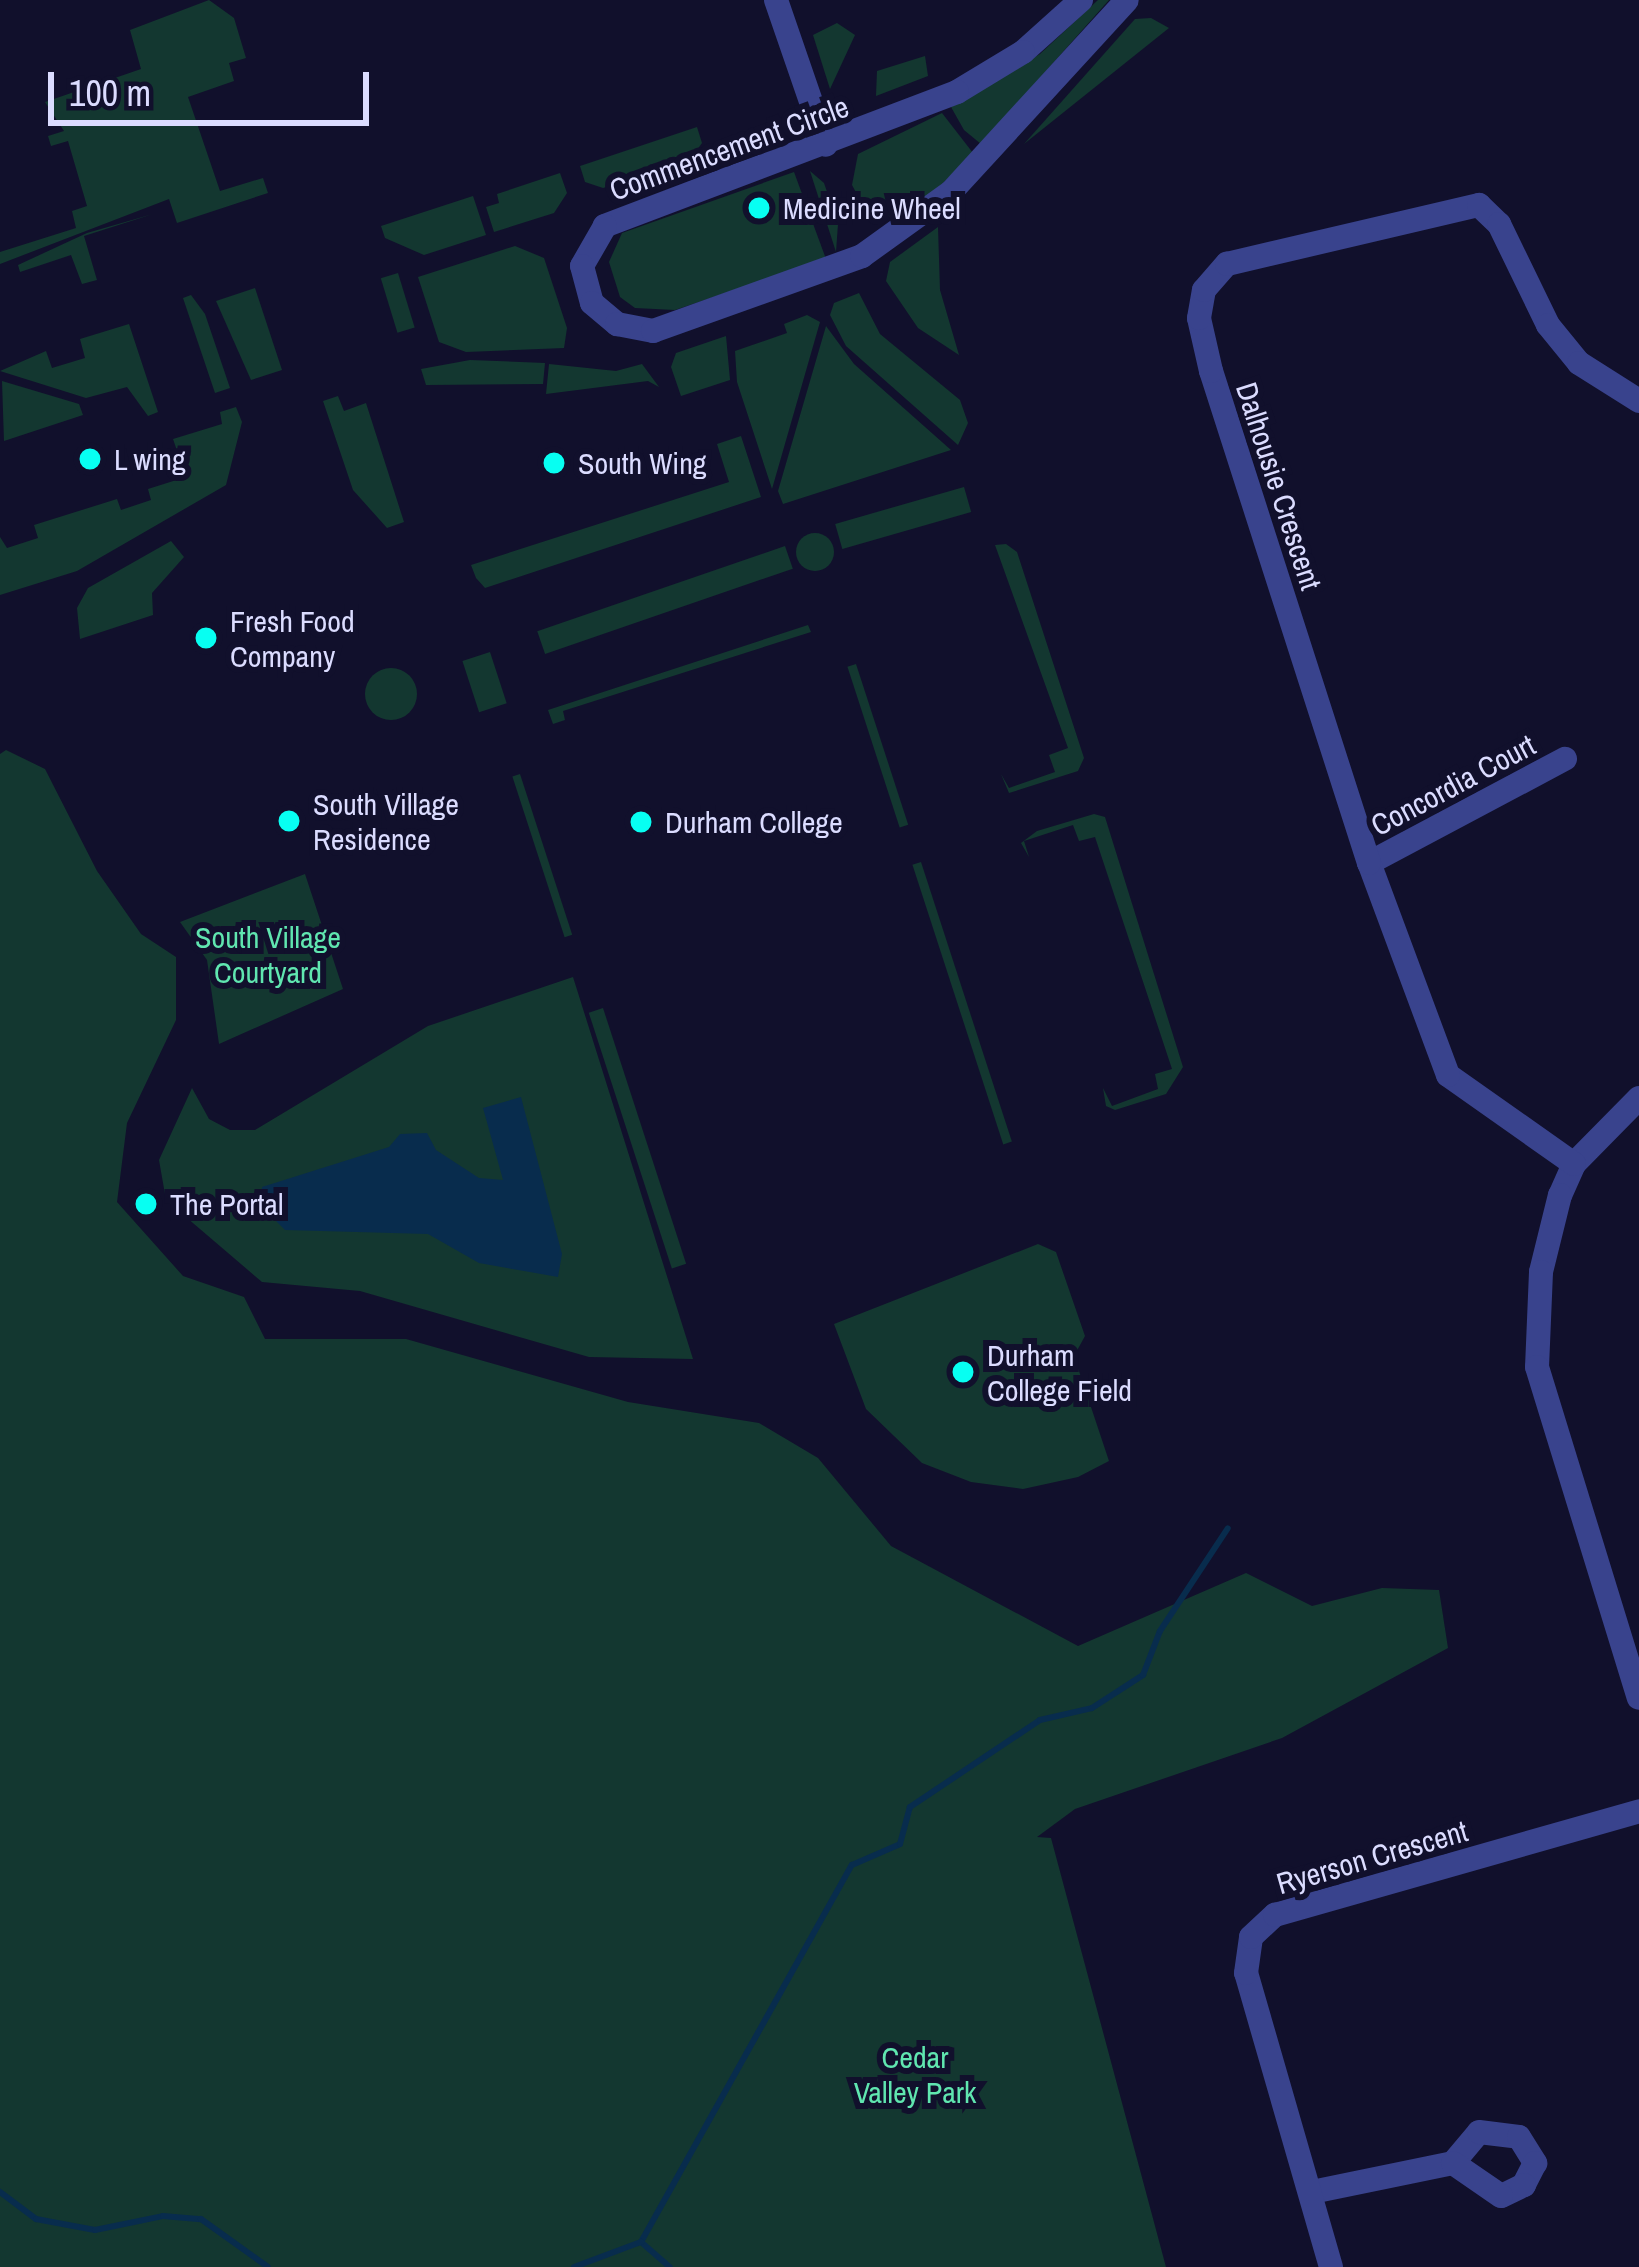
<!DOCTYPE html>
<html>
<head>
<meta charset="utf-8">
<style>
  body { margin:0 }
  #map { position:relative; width:1639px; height:2267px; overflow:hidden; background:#11102c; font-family:"Archivo Narrow",sans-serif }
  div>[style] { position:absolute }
  .green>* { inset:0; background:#133730; transform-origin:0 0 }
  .round { border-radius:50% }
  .water>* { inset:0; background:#082c4d }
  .stream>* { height:6px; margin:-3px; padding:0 3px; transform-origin:3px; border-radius:3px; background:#082c4d }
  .minor>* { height:24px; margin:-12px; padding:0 12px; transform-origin:12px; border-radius:12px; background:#39438d }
  .dots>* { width:33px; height:33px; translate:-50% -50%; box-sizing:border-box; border:6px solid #11102c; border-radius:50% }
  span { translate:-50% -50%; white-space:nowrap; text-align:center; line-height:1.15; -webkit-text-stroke:12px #11102c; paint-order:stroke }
  .street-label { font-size:30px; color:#dbdcff }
  .poi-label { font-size:30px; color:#dbdcff }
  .left { translate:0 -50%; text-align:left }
  .park-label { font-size:30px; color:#60e6b0 }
  .scale { position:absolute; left:48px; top:72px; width:321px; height:54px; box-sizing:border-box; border:6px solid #dbdcff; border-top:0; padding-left:15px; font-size:36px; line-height:42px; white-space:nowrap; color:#dbdcff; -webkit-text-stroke:9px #11102c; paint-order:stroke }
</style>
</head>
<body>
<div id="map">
  <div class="green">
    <i style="clip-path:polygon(209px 0,234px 18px,246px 58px,229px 63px,234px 81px,188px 97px,220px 191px,263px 178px,268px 193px,177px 223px,169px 199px,0 264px,0 252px,76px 228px,72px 211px,87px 206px,68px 141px,51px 146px,48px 136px,64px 131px,45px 102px,141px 69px,130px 30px)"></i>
    <i style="clip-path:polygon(1098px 0,1109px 0,981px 144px,964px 130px,951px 107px,1040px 54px)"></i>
    <i style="clip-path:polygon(1151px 18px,1169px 28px,1024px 144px,1135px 19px)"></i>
    <i style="clip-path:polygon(837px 23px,855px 35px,830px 89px,813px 35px)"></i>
    <i style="clip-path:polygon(925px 56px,928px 76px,876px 96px,877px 71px)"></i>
    <i style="clip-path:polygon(942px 113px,973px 153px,919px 207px,899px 218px,867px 213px,852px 185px,858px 154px)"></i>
    <i style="clip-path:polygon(697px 127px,702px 143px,689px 161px,603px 188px,585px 182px,580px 166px)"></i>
    <i style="clip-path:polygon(810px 171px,824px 183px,838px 224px,836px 252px)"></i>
    <i style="clip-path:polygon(794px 172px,826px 259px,675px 310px,635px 308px,620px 297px,609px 262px,622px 233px)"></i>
    <i style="clip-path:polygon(560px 173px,567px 193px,554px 213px,494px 232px,486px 207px,499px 203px,497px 194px)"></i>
    <i style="clip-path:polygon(473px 196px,486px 235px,424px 255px,385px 238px,381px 226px)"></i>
    <i style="clip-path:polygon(153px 214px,84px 236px,97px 280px,82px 284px,71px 255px,20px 272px,18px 265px,87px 233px)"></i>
    <i style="clip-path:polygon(938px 227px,940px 290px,959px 355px,918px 328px,886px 281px,890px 262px)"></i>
    <i style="clip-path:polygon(515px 246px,544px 258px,567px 328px,564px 348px,466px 352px,439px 342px,418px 277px)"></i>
    <i style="left:398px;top:273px;width:57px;height:18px;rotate:73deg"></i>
    <i style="clip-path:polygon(255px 288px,282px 370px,251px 380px,216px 301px)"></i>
    <i style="clip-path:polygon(859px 293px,880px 334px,960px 400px,968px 423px,958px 445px,846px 346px,830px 315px,834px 303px)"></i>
    <i style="clip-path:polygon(191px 295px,205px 314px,230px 388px,215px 393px,183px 298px)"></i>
    <i style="clip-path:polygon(807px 315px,820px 322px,772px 489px,737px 382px,735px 351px,787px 333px,784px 324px)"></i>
    <i style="clip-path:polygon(129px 324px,158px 412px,148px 416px,127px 387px,86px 398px,0 371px,46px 351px,52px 368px,85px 358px,80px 339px)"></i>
    <i style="clip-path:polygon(826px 326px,854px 364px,951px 450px,783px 504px,778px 491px)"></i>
    <i style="clip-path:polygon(726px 336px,730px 380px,681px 396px,671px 367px,676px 353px)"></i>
    <i style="clip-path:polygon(470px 360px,545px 363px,543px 384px,426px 385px,421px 369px)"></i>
    <i style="clip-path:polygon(549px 364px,616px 371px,642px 364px,659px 387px,648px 381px,546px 394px)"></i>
    <i style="clip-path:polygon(2px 381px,79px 404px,83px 415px,4px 441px)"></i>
    <i style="clip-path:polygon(338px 396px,344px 411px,366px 403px,404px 522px,387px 528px,353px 490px,323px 401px)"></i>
    <i style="clip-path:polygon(236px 407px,242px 422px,226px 485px,77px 571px,0 595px,0 537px,7px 548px,38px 538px,34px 525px,117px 499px,121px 510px,151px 500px,148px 489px,186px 477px,173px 439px,222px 424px,220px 412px)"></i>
    <i style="clip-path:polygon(741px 436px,761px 497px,485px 588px,476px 578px,471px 565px,729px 482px,717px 444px)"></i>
    <i style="left:964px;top:487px;width:26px;height:134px;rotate:74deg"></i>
    <i class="round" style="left:796px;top:533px;width:38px;height:38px"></i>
    <i style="clip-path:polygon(171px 541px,184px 557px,152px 593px,153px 615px,80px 639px,77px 608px,88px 588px)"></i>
    <i style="clip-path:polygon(1006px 544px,1017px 552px,1084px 758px,1078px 771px,1009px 793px,1001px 774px,1009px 788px,1055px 772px,1049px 755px,1068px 748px,995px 545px)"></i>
    <i style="left:785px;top:546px;width:24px;height:262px;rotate:71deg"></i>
    <i style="clip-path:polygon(808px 625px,811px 632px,563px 711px,565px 720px,553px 724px,548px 710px)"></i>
    <i style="left:490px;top:652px;width:54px;height:29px;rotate:72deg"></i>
    <i style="left:856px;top:664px;width:169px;height:9px;rotate:72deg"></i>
    <i class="round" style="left:365px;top:668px;width:52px;height:52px"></i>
    <i style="clip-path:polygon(6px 750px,45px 769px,97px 871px,141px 934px,176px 957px,176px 1020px,127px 1123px,117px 1202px,183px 1276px,244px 1297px,265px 1339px,406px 1339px,628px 1402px,759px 1423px,818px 1458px,891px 1546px,1078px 1646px,1246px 1573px,1312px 1606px,1382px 1588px,1439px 1590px,1448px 1648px,1282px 1738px,1075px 1809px,1037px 1837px,1051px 1838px,1166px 2267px,0 2267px,0 754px)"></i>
    <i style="left:520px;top:774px;width:169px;height:8px;rotate:72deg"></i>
    <i style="clip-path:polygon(1094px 814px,1105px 817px,1183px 1067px,1166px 1094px,1115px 1110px,1106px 1106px,1103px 1088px,1112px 1106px,1158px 1089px,1155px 1074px,1172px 1069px,1095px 837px,1079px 841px,1073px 825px,1024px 841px,1029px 857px,1021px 843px,1037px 831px)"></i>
    <i style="left:921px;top:862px;width:294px;height:9px;rotate:72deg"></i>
    <i style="clip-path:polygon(305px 874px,343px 989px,219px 1044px,207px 960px,180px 922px)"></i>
    <i style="clip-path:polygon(573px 977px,693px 1359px,589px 1357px,360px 1291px,262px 1282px,166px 1200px,159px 1160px,192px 1088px,209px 1119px,230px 1130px,255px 1130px,428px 1026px)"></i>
    <i style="left:603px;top:1008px;width:269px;height:15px;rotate:72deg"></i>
    <i style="clip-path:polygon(1038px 1244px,1056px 1252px,1085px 1336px,1074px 1356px,1109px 1461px,1078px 1477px,1023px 1489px,971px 1482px,922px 1463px,866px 1409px,834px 1324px)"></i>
  </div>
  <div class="water">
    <i style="clip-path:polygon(521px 1097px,562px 1254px,558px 1277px,479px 1263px,428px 1234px,285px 1230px,261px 1206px,262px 1187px,389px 1147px,400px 1134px,427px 1133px,436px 1150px,479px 1178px,503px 1180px,483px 1108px)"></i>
  </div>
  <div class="stream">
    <i style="left:0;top:2192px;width:45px;rotate:36.9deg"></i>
    <i style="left:36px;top:2219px;width:60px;rotate:10.6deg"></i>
    <i style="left:95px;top:2230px;width:69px;rotate:-11.6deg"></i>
    <i style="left:163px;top:2216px;width:38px;rotate:5deg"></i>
    <i style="left:201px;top:2219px;width:82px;rotate:35.6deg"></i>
    <i style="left:641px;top:2242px;width:432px;rotate:-60.8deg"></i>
    <i style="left:852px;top:1865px;width:52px;rotate:-23.6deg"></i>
    <i style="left:900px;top:1844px;width:38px;rotate:-75deg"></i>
    <i style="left:910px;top:1807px;width:156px;rotate:-33.8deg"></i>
    <i style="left:1040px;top:1720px;width:53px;rotate:-13deg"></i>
    <i style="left:1092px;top:1708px;width:61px;rotate:-32.9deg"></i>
    <i style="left:1143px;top:1675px;width:47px;rotate:-68.9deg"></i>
    <i style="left:1160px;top:1631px;width:123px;rotate:-56.6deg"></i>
    <i style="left:641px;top:2242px;width:38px;rotate:41deg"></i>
    <i style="left:574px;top:2267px;width:72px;rotate:-20.5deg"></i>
  </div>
  <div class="minor">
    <i style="left:776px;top:0;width:153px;rotate:71deg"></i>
    <i style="left:1081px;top:0;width:78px;rotate:138.1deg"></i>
    <i style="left:1023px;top:52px;width:77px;rotate:148.8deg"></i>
    <i style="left:957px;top:92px;width:377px;rotate:159.2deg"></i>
    <i style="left:605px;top:226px;width:46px;rotate:119.9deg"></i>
    <i style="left:582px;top:266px;width:38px;rotate:75deg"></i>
    <i style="left:592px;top:303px;width:33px;rotate:40deg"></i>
    <i style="left:617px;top:324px;width:37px;rotate:11deg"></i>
    <i style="left:653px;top:331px;width:222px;rotate:-19.7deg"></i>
    <i style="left:862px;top:256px;width:110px;rotate:-35.7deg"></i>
    <i style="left:951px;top:192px;width:260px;rotate:-47.5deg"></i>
    <i style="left:1369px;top:863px;width:222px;rotate:-28deg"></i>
    <i style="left:1639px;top:1098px;width:93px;rotate:134.6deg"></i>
    <i style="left:1574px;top:1164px;width:34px;rotate:114deg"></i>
    <i style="left:1560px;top:1195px;width:79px;rotate:103.9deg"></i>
    <i style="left:1541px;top:1272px;width:95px;rotate:92.4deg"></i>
    <i style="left:1537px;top:1367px;width:346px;rotate:72.9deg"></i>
    <i style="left:1574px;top:1164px;width:154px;rotate:-144.8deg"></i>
    <i style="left:1448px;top:1075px;width:226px;rotate:-110.4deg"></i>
    <i style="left:1369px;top:863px;width:517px;rotate:-107.8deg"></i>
    <i style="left:1211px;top:371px;width:54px;rotate:-102.8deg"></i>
    <i style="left:1199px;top:318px;width:28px;rotate:-80deg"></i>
    <i style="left:1204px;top:290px;width:35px;rotate:-49deg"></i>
    <i style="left:1227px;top:264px;width:259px;rotate:-13.2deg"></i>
    <i style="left:1479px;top:205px;width:28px;rotate:44deg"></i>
    <i style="left:1499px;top:224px;width:112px;rotate:64.1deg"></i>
    <i style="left:1548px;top:325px;width:49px;rotate:50.8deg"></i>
    <i style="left:1579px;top:363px;width:71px;rotate:32.3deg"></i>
    <i style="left:1312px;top:2192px;width:144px;rotate:-11.6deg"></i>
    <i style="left:1453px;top:2163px;width:40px;rotate:-50deg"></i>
    <i style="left:1479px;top:2132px;width:40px;rotate:7.1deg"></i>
    <i style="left:1519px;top:2137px;width:31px;rotate:58deg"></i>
    <i style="left:1535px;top:2163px;width:25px;rotate:117deg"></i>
    <i style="left:1524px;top:2185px;width:25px;rotate:154deg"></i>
    <i style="left:1501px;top:2196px;width:58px;rotate:-145.5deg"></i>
    <i style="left:1331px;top:2267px;width:306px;rotate:-106.1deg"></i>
    <i style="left:1246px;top:1973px;width:36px;rotate:-82deg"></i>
    <i style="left:1251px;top:1937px;width:33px;rotate:-43deg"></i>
    <i style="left:1275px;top:1915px;width:379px;rotate:-15.9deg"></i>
  </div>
  <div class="dots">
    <i style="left:759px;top:208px;background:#07fff2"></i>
    <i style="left:90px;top:459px;background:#07fff2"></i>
    <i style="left:554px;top:463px;background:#07fff2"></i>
    <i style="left:206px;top:638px;background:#07fff2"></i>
    <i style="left:289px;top:821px;background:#07fff2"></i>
    <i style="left:641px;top:822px;background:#07fff2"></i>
    <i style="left:146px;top:1204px;background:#07fff2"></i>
    <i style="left:963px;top:1372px;background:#07fff2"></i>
  </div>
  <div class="street-label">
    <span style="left:729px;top:148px;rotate:-20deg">Commencement Circle</span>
    <span style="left:1279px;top:486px;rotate:72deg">Dalhousie Crescent</span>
    <span style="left:1453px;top:785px;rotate:-28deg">Concordia Court</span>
    <span style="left:1372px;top:1857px;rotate:-16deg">Ryerson Crescent</span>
  </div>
  <div class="poi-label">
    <span class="left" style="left:783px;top:208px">Medicine Wheel</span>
    <span class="left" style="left:114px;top:459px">L wing</span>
    <span class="left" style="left:578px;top:463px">South Wing</span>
    <span class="left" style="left:230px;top:638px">Fresh Food<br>Company</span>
    <span class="left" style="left:313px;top:821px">South Village<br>Residence</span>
    <span class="left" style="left:665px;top:822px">Durham College</span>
    <span class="left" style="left:170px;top:1204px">The Portal</span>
    <span class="left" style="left:987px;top:1372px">Durham<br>College Field</span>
  </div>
  <div class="park-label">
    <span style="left:268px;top:954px">South Village<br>Courtyard</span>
    <span style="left:915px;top:2074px">Cedar<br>Valley Park</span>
  </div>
  <div class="scale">100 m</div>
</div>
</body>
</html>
